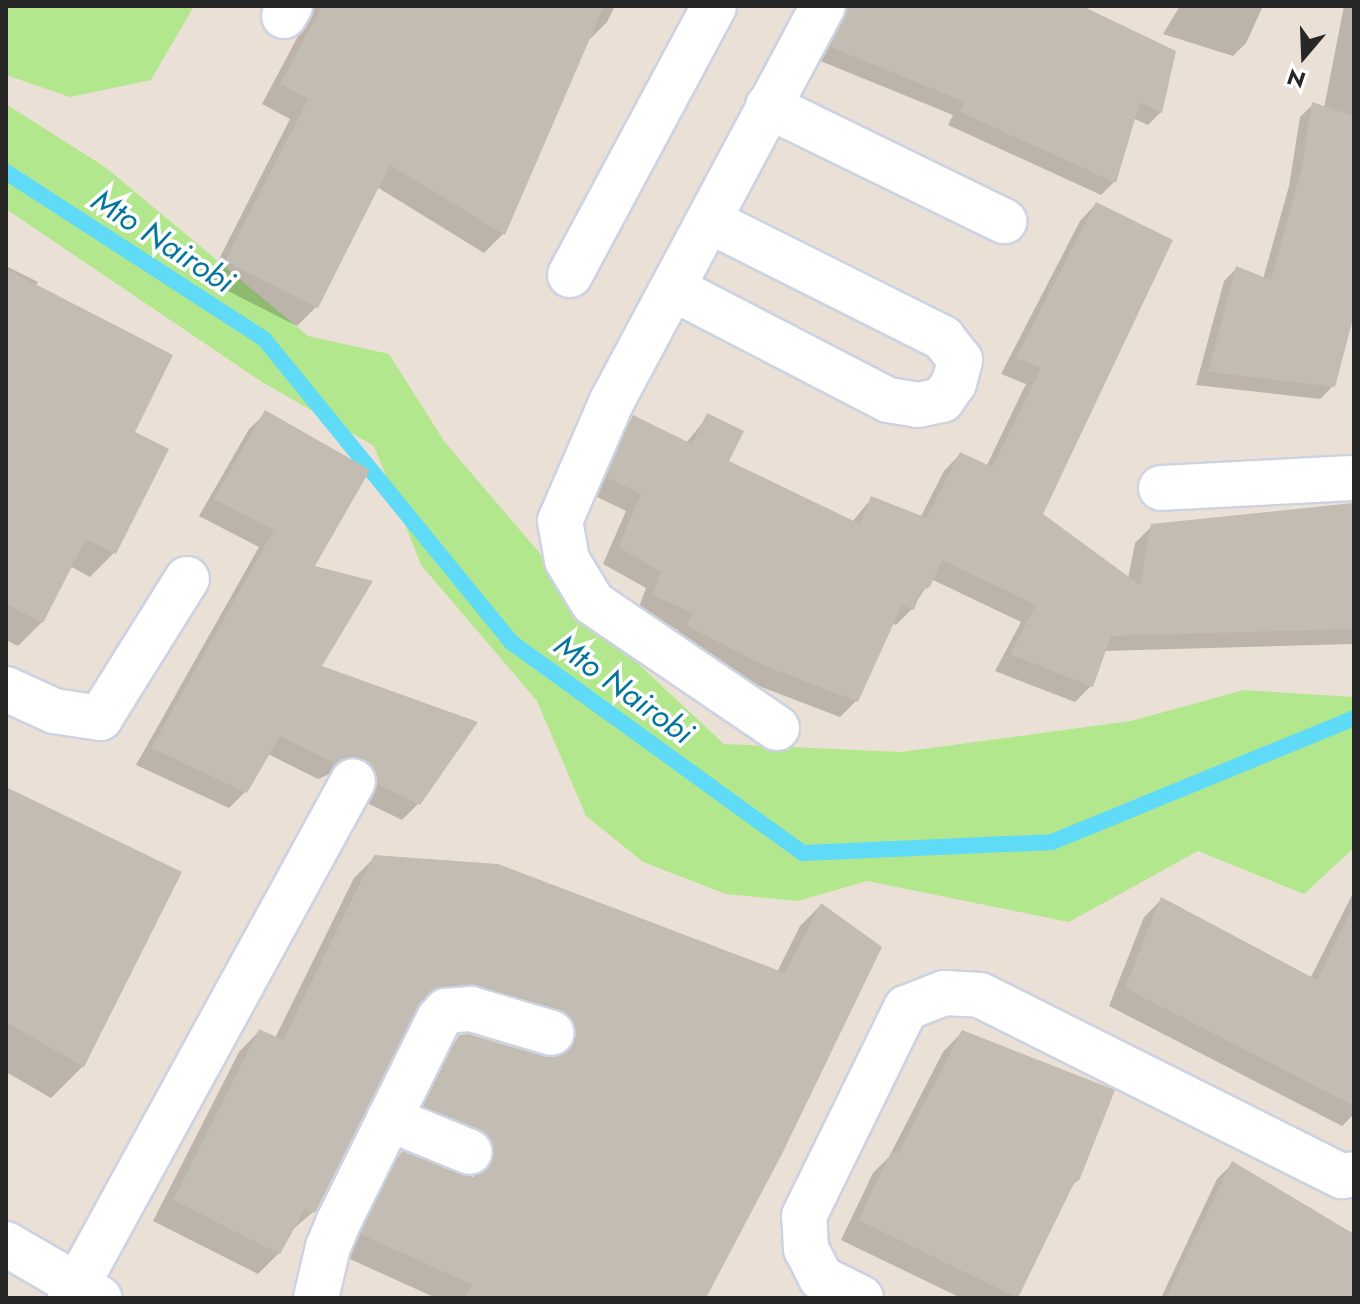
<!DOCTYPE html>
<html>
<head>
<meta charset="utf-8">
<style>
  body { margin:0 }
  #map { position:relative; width:1360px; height:1304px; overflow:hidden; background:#ebe0d6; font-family:Jost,sans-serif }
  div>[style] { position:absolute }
  .green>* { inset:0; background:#b3e78d }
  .shadow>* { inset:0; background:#0003 }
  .stream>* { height:16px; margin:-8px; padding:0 8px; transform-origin:8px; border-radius:8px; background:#5fdbf7 }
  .building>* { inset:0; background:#c2bcb3 }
  .roads { filter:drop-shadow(2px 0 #ccd2e2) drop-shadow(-2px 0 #ccd2e2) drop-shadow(0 2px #ccd2e2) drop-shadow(0 -2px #ccd2e2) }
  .minor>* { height:44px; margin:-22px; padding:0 22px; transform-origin:22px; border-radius:22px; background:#fff }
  span { translate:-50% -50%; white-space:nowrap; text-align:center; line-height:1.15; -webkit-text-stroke:7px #fff; paint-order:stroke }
  .water-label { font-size:32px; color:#03759e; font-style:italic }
  .frame { position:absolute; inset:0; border:8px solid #272727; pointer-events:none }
  .north { position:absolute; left:1264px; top:16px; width:80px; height:80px; -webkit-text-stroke:6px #fff; paint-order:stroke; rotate:199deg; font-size:22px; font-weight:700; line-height:32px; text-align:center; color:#272727 }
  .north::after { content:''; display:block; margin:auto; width:28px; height:36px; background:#272727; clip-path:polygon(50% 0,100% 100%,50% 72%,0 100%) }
</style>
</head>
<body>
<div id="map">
  <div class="green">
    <i style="clip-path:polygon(6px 6px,194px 6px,151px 80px,70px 97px,6px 75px)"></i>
    <i style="clip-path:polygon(6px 104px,105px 167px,308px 336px,389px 354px,444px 441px,617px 644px,724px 744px,901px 752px,1131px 721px,1244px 690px,1354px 697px,1354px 848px,1304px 894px,1198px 851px,1069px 922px,867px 881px,798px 901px,726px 894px,643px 862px,586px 816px,537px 701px,421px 565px,374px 446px,262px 382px,6px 209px)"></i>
  </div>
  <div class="shadow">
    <i style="clip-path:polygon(314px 6px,615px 6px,607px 22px,588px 41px,503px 234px,484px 253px,377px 187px,316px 307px,297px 326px,208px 281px,290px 119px,262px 104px)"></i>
    <i style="clip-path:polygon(831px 6px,1077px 6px,1161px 112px,1148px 125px,1133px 118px,1114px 182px,1101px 195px,948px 125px,953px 115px,818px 60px)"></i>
    <i style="clip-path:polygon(1180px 6px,1263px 6px,1246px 43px,1233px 56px,1163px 34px)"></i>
    <i style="clip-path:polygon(1344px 6px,1354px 6px,1354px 307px,1333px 386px,1320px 399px,1196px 385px,1224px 281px,1237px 268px,1263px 279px,1289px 186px,1300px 117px,1313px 104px,1324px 108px)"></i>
    <i style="clip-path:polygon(1096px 204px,1041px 515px,1128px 579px,1135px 543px,1152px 526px,1354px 505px,1354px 644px,1103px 651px,1091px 686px,1075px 702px,995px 671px,1021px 622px,931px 579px,912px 609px,896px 625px,891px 623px,856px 701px,840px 717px,746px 681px,672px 643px,678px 630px,637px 612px,646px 588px,603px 564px,626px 511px,591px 494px,617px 434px,633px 418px,686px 443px,708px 416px,726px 462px,852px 522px,872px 498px,920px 518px,944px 471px,960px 454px,986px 467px,1026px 384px,1001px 374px,1080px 221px)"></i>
    <i style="clip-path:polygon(6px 266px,38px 282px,35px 287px,132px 432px,166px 450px,114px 553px,90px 577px,70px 566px,42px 622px,18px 646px,6px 640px)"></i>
    <i style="clip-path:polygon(266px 413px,312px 567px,319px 667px,418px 804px,402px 820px,361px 800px,334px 772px,318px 779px,268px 754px,245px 792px,229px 808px,136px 765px,259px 547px,199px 516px,249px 429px)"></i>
    <i style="clip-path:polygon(6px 802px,83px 1066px,51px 1098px,6px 1072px)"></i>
    <i style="clip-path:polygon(375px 857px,777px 972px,800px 926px,821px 905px,704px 1298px,436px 1298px,341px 1255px,381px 1174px,402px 1153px,474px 1179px,475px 1171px,404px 1127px,439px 1058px,460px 1037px,556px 1059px,556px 1049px,422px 1006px,413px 1010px,313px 1212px,290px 1232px,279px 1253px,258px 1274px,153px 1221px,239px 1052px,259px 1031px,275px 1038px,354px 878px)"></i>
    <i style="clip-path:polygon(1354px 891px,1354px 1114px,1342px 1126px,1109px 1006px,1144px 917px,1161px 900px,1310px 979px)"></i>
    <i style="clip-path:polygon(962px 1032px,1078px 1180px,1070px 1188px,1015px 1298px,961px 1298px,841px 1240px,873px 1173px,889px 1157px,943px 1052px)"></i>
    <i style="clip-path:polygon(1233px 1163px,1354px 1236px,1354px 1284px,1345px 1298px,1161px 1298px,1217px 1179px)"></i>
  </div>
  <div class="stream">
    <i style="left:6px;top:172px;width:307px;rotate:32.9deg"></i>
    <i style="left:264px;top:339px;width:391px;rotate:50.8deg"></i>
    <i style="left:511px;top:642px;width:360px;rotate:35.9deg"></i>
    <i style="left:803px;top:853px;width:249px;rotate:-2.5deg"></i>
    <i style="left:1052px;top:842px;width:326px;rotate:-22.3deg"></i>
  </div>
  <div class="building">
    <i style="clip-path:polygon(322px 6px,604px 6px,505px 235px,390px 165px,318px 308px,225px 261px,308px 99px,280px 84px)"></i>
    <i style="clip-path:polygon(848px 6px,1082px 6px,1176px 51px,1162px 113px,1140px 102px,1116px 183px,960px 112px,965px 102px,830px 47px)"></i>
    <i style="clip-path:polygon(1312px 102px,1354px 116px,1354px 315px,1335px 387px,1208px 372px,1236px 266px,1271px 280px,1301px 171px)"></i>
    <i style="clip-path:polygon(1096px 202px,1173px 240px,1043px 514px,1140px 585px,1151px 524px,1354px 503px,1354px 629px,1111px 636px,1093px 687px,1010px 654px,1036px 605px,942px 560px,930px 587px,921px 591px,914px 610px,902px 605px,858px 702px,763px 665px,687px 626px,693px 613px,652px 595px,661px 572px,618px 547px,641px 494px,606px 477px,633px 415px,692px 444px,707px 413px,744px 431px,729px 461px,860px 524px,871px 496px,927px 518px,960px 452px,992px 467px,1041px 368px,1016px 358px)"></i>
    <i style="clip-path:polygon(6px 269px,173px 355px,135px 432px,169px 449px,116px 554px,86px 539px,43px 623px,6px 604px)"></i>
    <i style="clip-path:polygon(265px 410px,370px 470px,315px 566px,373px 581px,322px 666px,478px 722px,420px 805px,377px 784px,375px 769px,364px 759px,352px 756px,336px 764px,280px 736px,247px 793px,151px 748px,274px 530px,214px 499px)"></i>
    <i style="clip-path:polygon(6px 787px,182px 872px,84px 1067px,6px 1022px)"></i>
    <i style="clip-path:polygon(374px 855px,498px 864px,785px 973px,821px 903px,882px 947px,782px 1154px,706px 1298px,463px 1298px,473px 1285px,360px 1234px,402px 1151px,473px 1177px,485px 1172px,493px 1162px,495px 1149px,489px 1136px,424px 1106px,459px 1035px,468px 1034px,546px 1057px,557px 1057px,569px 1052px,576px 1041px,576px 1026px,571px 1016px,560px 1009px,478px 985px,443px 986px,420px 1003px,315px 1213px,305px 1209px,280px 1254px,173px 1200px,259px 1029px,283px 1040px)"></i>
    <i style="clip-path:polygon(1161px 897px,1317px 980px,1354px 905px,1354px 1106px,1125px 988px)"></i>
    <i style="clip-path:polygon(962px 1030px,1115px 1090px,1079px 1181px,1076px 1179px,1018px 1298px,858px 1220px,892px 1151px,898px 1154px)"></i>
    <i style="clip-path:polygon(1232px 1161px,1354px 1234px,1354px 1298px,1166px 1298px)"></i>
  </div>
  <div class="roads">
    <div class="minor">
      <i style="left:284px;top:16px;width:12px;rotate:-59deg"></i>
      <i style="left:768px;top:106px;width:263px;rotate:26deg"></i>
      <i style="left:570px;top:275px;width:305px;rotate:-61.8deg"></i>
      <i style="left:674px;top:289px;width:241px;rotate:27.4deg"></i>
      <i style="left:888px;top:400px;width:30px;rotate:9deg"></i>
      <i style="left:918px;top:405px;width:25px;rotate:-12deg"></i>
      <i style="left:942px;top:400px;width:21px;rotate:-55deg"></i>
      <i style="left:954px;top:383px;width:24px;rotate:-75deg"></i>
      <i style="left:960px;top:360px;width:28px;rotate:-128deg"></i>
      <i style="left:943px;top:338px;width:262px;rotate:-153.4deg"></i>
      <i style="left:1161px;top:488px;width:193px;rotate:-3deg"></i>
      <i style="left:6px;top:689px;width:53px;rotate:24.6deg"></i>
      <i style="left:54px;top:711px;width:47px;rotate:8.7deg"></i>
      <i style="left:100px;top:718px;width:164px;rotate:-58deg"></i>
      <i style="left:777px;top:728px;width:222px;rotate:-145.8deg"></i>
      <i style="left:593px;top:603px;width:50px;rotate:-121.2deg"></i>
      <i style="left:567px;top:560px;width:40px;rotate:-100deg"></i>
      <i style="left:560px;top:521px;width:131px;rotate:-66.6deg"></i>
      <i style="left:612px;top:401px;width:448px;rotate:-61.9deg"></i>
      <i style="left:389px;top:1119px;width:87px;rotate:22.2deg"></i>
      <i style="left:6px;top:1244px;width:108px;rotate:30.1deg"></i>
      <i style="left:70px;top:1298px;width:589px;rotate:-61.3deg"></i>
      <i style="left:316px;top:1298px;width:52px;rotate:-76.8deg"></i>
      <i style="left:328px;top:1247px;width:26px;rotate:-67deg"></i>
      <i style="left:338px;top:1223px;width:228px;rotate:-63.7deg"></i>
      <i style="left:439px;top:1019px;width:11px;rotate:-49deg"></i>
      <i style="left:446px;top:1011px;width:25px;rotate:-5deg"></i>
      <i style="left:471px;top:1009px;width:84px;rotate:16.5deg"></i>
      <i style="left:861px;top:1298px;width:45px;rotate:-153.4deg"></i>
      <i style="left:821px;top:1278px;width:33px;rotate:-117deg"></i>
      <i style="left:806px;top:1249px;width:33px;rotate:-93deg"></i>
      <i style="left:804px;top:1216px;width:232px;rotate:-63.9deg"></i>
      <i style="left:906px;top:1008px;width:41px;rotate:-21.5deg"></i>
      <i style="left:944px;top:993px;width:36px;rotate:3deg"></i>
      <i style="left:980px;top:995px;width:405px;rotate:26.6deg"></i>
      <i style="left:1342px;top:1176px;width:12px;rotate:-9deg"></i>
    </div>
  </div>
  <div class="water-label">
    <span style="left:163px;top:241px;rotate:33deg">Mto Nairobi</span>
    <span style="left:624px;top:689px;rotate:36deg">Mto Nairobi</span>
  </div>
  <div class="frame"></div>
  <div class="north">N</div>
</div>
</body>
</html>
